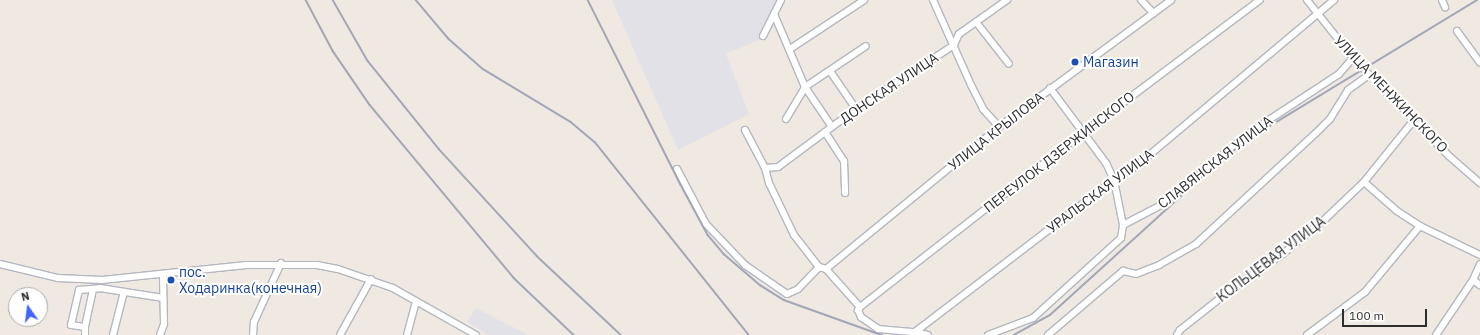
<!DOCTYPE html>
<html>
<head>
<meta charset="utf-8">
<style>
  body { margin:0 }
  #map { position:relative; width:1480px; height:335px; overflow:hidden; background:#efe9e1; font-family:"IBM Plex Sans",sans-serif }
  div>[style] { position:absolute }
  .industrial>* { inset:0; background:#e3e1e8 }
  .roads { filter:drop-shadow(1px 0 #b4b7c1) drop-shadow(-1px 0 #b4b7c1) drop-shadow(0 1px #b4b7c1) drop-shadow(0 -1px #b4b7c1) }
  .minor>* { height:6px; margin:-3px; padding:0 3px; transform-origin:3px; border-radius:3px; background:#fff }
  .rail>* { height:1.5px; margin:-0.75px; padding:0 0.75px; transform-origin:0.75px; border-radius:0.75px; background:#a3a6b8 }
  .dots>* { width:11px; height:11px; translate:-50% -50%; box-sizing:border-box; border:2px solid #fff; border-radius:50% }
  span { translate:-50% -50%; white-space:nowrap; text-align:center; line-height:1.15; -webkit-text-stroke:4px #fff; paint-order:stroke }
  .transit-label { font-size:14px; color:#164399 }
  .left { translate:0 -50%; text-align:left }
  .street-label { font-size:14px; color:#2e2e2e }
  .north { position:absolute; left:8px; top:287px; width:40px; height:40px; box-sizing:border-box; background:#fff; border:1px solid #ababab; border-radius:50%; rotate:346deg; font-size:11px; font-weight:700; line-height:16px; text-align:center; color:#2e2e2e }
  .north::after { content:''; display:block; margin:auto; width:14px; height:18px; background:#4264fb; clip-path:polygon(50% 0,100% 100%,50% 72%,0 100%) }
  .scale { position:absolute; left:1342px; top:309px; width:85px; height:18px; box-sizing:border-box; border:2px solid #2e2e2e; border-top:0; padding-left:5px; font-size:12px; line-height:14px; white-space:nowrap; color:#2e2e2e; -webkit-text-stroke:3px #fff; paint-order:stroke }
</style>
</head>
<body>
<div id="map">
  <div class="industrial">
    <i style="clip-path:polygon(612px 0,778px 0,761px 39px,726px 54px,749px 114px,678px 150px)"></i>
    <i style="clip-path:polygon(476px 308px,528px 335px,489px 335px,467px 322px)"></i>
  </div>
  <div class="roads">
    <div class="minor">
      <i style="left:933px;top:0;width:93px;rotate:65.9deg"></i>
      <i style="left:971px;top:85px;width:27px;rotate:63deg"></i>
      <i style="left:983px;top:109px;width:24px;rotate:48deg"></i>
      <i style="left:1141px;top:0;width:18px;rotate:47deg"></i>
      <i style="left:1307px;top:0;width:74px;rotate:51.6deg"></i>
      <i style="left:1353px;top:58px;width:137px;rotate:45.6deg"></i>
      <i style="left:1449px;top:156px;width:41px;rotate:41.1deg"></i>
      <i style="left:1442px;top:0;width:8px;rotate:67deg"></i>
      <i style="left:774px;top:14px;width:79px;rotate:67deg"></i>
      <i style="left:805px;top:87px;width:48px;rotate:56deg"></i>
      <i style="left:976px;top:22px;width:53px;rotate:51.8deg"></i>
      <i style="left:1457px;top:31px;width:39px;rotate:54deg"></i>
      <i style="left:763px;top:36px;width:40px;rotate:-63.4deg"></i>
      <i style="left:790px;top:49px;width:89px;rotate:-33.5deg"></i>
      <i style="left:830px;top:71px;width:46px;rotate:55.6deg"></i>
      <i style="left:1050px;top:88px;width:94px;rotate:53.3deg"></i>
      <i style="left:1106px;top:163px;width:19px;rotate:65deg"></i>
      <i style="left:1114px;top:180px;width:46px;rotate:78.7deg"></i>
      <i style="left:786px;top:119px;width:37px;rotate:-59deg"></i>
      <i style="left:805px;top:87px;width:73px;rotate:-33.9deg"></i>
      <i style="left:745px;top:130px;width:43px;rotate:62.2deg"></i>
      <i style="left:765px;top:168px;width:16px;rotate:75deg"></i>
      <i style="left:769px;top:183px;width:58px;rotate:64.3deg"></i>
      <i style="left:794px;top:235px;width:41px;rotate:52deg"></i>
      <i style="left:819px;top:267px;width:7px;rotate:16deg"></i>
      <i style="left:826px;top:269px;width:51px;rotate:48.2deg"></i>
      <i style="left:825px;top:132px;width:35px;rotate:57deg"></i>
      <i style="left:844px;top:161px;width:32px;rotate:88deg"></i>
      <i style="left:765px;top:168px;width:13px;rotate:-4deg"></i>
      <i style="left:778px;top:167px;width:97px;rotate:-36.6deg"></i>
      <i style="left:856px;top:109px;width:117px;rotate:-33.1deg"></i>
      <i style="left:954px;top:45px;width:12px;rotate:-66deg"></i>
      <i style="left:959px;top:34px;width:59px;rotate:-35.3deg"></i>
      <i style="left:677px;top:169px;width:62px;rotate:62.2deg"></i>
      <i style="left:706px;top:224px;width:57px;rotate:46.4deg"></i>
      <i style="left:745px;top:265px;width:51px;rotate:34.6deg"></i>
      <i style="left:787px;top:294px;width:12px;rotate:-24deg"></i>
      <i style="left:798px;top:289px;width:30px;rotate:-46deg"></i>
      <i style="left:1364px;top:182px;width:44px;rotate:41.3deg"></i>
      <i style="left:1397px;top:211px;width:27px;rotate:33deg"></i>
      <i style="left:1420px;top:226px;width:67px;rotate:25.8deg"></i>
      <i style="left:0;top:264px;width:60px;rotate:13.6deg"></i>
      <i style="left:58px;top:278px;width:44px;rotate:2.6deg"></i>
      <i style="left:102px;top:280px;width:145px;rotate:-5.9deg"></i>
      <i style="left:246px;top:265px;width:71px"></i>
      <i style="left:317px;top:265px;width:21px;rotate:11deg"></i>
      <i style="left:338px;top:269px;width:58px;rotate:19.1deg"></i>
      <i style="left:393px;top:288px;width:95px;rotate:29.5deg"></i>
      <i style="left:826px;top:269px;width:224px;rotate:-39.4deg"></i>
      <i style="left:999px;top:127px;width:214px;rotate:-36.4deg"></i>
      <i style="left:1473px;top:280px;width:9px;rotate:36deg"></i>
      <i style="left:860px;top:307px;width:4px;rotate:124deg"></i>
      <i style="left:858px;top:310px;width:8px;rotate:67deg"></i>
      <i style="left:861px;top:317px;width:21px;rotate:35deg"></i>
      <i style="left:878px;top:329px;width:37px;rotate:5deg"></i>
      <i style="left:915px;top:332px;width:250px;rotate:-37.4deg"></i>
      <i style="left:1114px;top:180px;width:25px;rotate:-32deg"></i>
      <i style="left:1135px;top:167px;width:260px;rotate:-40deg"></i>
      <i style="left:860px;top:307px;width:284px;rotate:-38deg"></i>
      <i style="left:1084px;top:132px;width:220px;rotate:-36.9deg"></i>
      <i style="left:85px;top:327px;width:39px;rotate:-78deg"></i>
      <i style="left:915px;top:332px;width:13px;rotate:13deg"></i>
      <i style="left:85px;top:335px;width:8px;rotate:-90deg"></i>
      <i style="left:85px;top:327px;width:14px;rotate:-172deg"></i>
      <i style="left:71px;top:325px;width:36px;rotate:-77deg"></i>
      <i style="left:79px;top:290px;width:21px;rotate:-5deg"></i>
      <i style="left:100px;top:288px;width:64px;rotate:9deg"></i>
      <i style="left:113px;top:335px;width:44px;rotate:-75.7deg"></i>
      <i style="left:160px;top:335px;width:12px;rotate:-70deg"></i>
      <i style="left:164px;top:324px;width:49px;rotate:-91.2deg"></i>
      <i style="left:253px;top:335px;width:13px;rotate:-86deg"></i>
      <i style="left:254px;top:322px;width:65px;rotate:-65.4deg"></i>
      <i style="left:340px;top:335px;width:64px;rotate:-61deg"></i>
      <i style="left:407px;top:335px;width:35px;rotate:-75deg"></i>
      <i style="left:988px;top:335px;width:48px;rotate:-20.7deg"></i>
      <i style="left:1033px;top:318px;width:119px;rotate:-42.3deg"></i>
      <i style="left:1121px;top:238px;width:13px;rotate:-81deg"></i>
      <i style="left:1123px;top:225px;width:45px;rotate:-27.7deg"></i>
      <i style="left:1163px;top:204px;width:115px;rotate:-39.4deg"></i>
      <i style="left:1252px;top:131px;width:104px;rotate:-33.2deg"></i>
      <i style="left:1339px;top:74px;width:21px;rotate:-49deg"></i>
      <i style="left:1048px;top:335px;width:99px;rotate:-40.5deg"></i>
      <i style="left:1123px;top:271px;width:13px;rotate:13deg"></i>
      <i style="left:1136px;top:274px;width:25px;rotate:-21deg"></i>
      <i style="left:1159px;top:265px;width:43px;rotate:-29.6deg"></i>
      <i style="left:1196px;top:244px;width:163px;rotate:-42.8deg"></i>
      <i style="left:1316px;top:133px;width:20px;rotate:-45deg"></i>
      <i style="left:1330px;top:119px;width:34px;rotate:-58deg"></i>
      <i style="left:1348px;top:90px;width:26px;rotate:-36deg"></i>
      <i style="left:1177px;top:335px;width:6px;rotate:-59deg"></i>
      <i style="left:1180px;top:330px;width:63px;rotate:-38.5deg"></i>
      <i style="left:1229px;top:291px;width:67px;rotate:-34.6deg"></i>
      <i style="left:1284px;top:253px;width:50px;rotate:-39.4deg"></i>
      <i style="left:1323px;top:221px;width:57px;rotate:-43.6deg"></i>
      <i style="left:1364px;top:182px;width:80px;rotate:-51.1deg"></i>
      <i style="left:1307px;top:335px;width:72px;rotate:-36.6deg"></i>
      <i style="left:1365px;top:292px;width:86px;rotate:-50.2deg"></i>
      <i style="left:1436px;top:335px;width:66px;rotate:-56.1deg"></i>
      <i style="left:1473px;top:280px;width:17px;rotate:-66deg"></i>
    </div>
  </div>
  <div class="rail">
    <i style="left:306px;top:0;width:58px;rotate:62.1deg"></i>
    <i style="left:333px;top:51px;width:65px;rotate:55.6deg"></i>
    <i style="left:370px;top:105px;width:225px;rotate:50.2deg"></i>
    <i style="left:514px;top:278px;width:83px;rotate:43.5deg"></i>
    <i style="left:333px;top:0;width:70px;rotate:60.2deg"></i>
    <i style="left:368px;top:61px;width:113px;rotate:51.1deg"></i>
    <i style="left:439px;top:149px;width:145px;rotate:47.5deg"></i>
    <i style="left:537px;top:256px;width:115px;rotate:43.2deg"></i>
    <i style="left:416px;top:0;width:51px;rotate:49.8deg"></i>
    <i style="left:449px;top:39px;width:45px;rotate:41.4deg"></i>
    <i style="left:483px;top:69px;width:103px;rotate:31.1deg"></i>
    <i style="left:571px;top:122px;width:31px;rotate:40deg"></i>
    <i style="left:595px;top:142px;width:247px;rotate:51.4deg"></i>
    <i style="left:588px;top:0;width:207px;rotate:63.3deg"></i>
    <i style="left:681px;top:185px;width:57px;rotate:61.6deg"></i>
    <i style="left:708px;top:235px;width:25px;rotate:50deg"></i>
    <i style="left:724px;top:254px;width:48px;rotate:40.7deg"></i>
    <i style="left:760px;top:285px;width:28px;rotate:32deg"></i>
    <i style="left:784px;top:300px;width:104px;rotate:19.7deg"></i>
    <i style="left:1014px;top:335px;width:41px;rotate:-29.1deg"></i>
    <i style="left:1050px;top:315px;width:228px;rotate:-42.2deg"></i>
    <i style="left:1219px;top:162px;width:36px;rotate:-38deg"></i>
    <i style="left:1247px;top:140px;width:269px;rotate:-31.3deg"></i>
  </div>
  <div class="dots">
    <i style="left:1075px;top:62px;background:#1a4fb4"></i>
    <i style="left:171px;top:280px;background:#1a4fb4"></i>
  </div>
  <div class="transit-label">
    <span class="left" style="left:1083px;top:62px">Магазин</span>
    <span class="left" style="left:179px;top:280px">пос.<br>Ходаринка(конечная)</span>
  </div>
  <div class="street-label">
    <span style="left:889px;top:88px;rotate:-34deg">ДОНСКАЯ УЛИЦА</span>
    <span style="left:1391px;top:94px;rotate:46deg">УЛИЦА МЕНЖИНСКОГО</span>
    <span style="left:996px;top:131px;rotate:-38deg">УЛИЦА КРЫЛОВА</span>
    <span style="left:1059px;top:152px;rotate:-38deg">ПЕРЕУЛОК ДЗЕРЖИНСКОГО</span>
    <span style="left:1215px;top:162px;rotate:-38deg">СЛАВЯНСКАЯ УЛИЦА</span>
    <span style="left:1100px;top:191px;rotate:-37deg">УРАЛЬСКАЯ УЛИЦА</span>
    <span style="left:1271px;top:259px;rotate:-37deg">КОЛЬЦЕВАЯ УЛИЦА</span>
  </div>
  <div class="north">N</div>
  <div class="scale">100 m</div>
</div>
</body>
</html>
